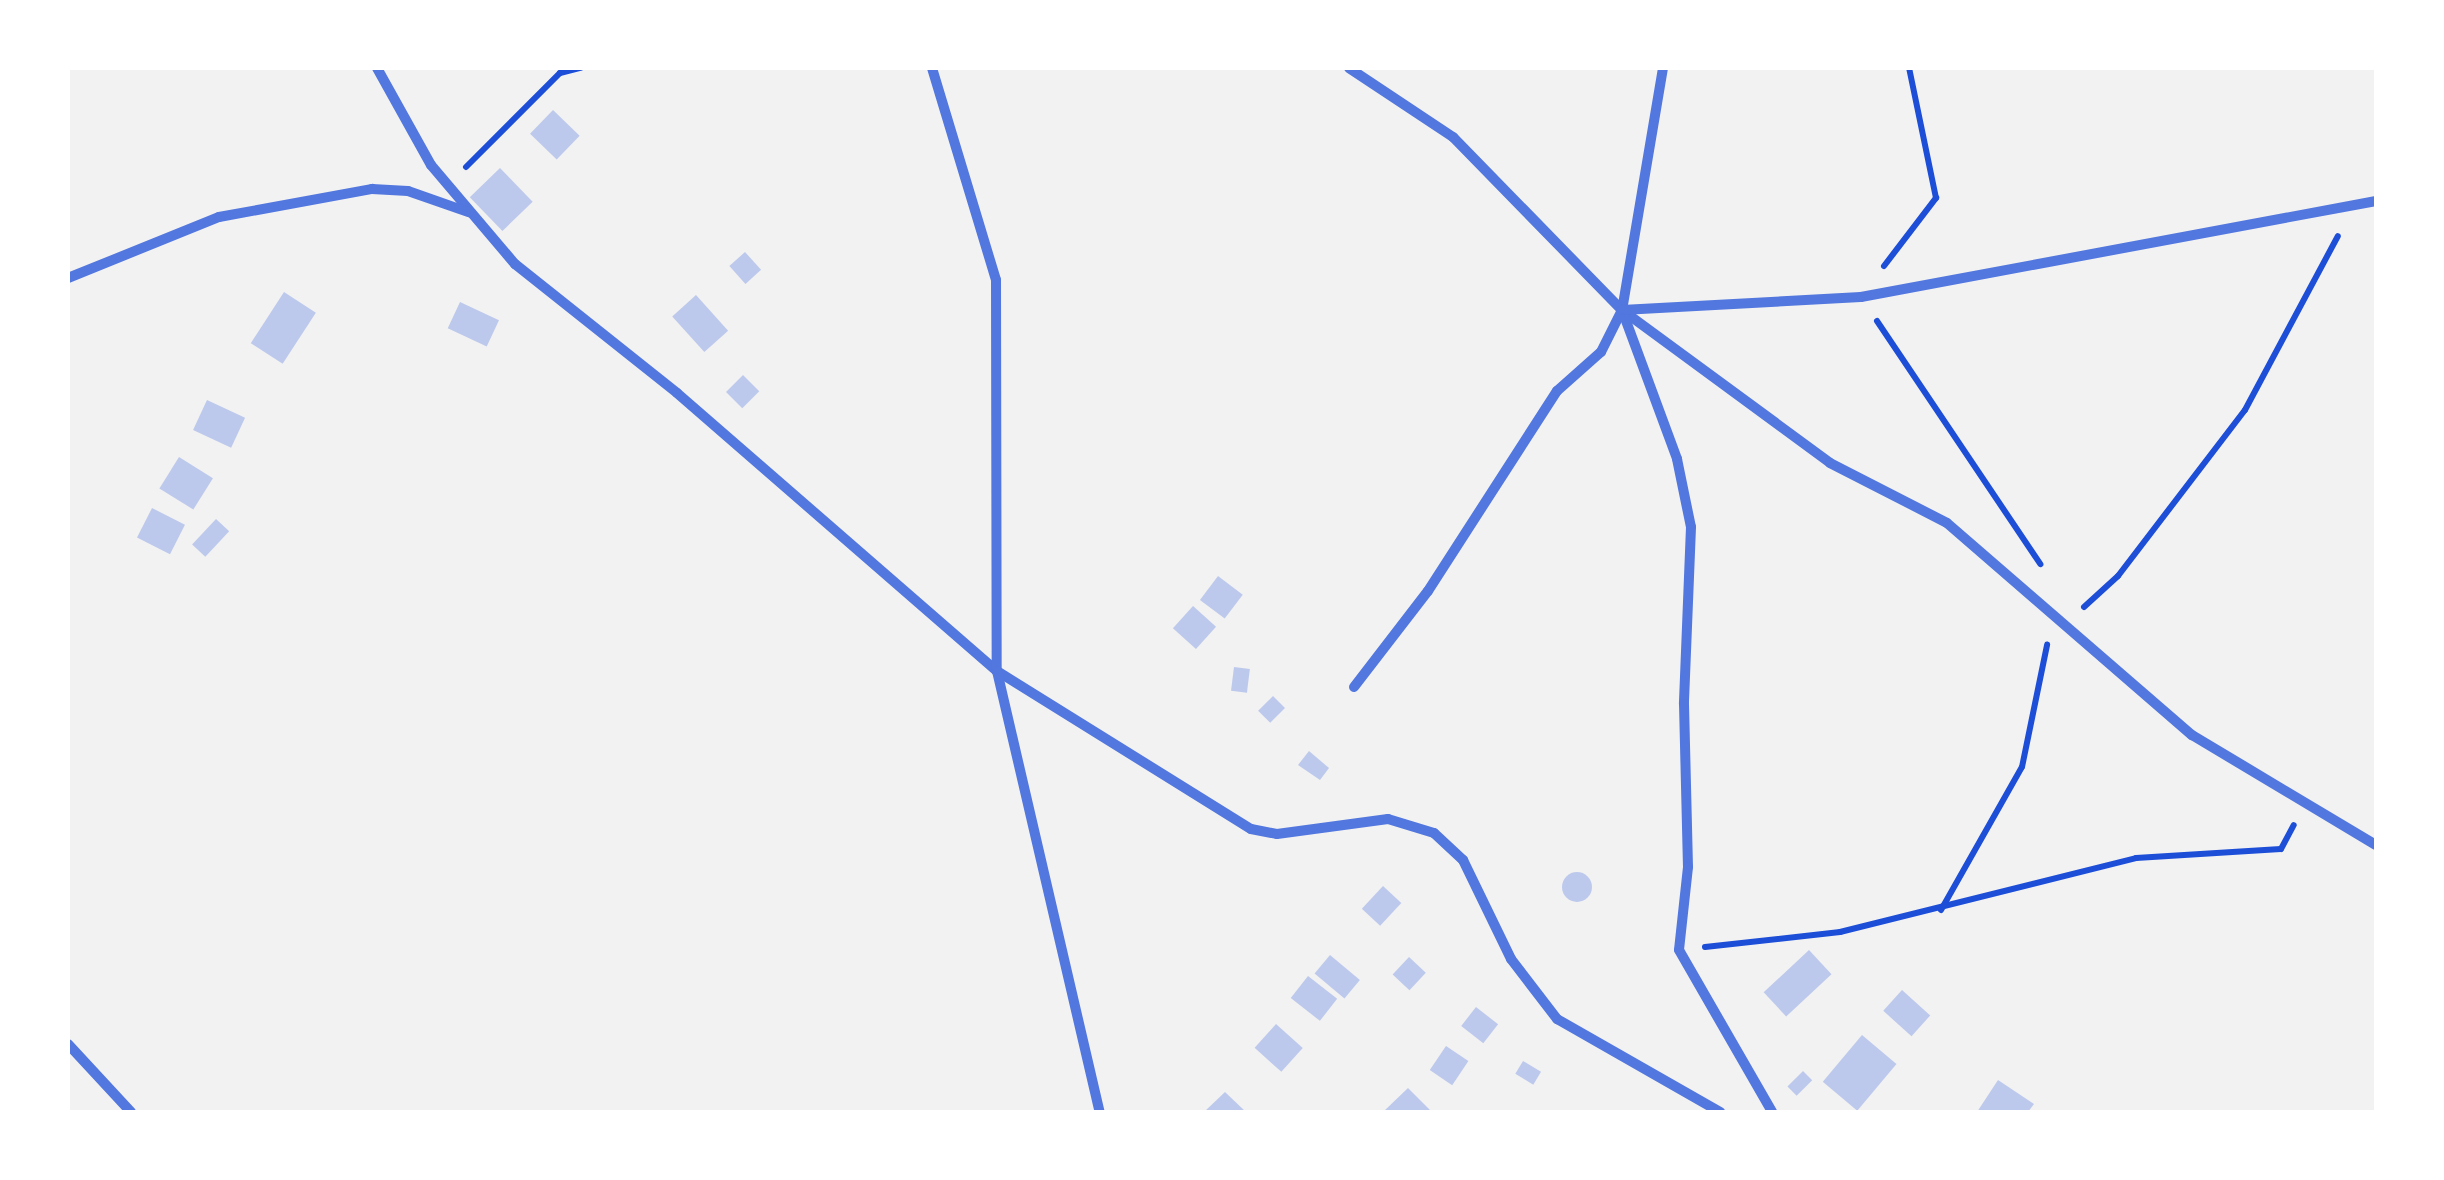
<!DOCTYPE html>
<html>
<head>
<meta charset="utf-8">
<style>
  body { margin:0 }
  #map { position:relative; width:2444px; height:1180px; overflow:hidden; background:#f2f2f2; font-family:Manrope,sans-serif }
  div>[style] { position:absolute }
  .building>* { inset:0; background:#bdc9ec; transform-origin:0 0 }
  .round { border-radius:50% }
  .path>* { height:6px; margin:-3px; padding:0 3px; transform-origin:3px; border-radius:3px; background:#1d4ed8 }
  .minor>* { height:10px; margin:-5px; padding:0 5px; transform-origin:5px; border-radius:5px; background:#5277de }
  span { translate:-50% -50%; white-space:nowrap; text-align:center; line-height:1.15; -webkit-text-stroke:8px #fff; paint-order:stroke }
  .frame { position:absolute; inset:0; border:70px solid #fff; pointer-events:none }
</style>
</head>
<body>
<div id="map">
  <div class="building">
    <i style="left:553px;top:110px;width:37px;height:33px;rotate:44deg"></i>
    <i style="left:500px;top:168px;width:47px;height:42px;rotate:46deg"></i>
    <i style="left:745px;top:252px;width:24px;height:21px;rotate:48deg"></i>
    <i style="left:284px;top:292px;width:38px;height:61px;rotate:33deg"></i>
    <i style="left:696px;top:295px;width:48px;height:32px;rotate:48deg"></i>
    <i style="left:460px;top:302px;width:43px;height:29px;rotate:25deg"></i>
    <i style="left:743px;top:375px;width:23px;height:24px;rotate:45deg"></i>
    <i style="left:207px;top:400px;width:42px;height:33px;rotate:25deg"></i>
    <i style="left:179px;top:457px;width:40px;height:37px;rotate:32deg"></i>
    <i style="left:152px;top:508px;width:37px;height:33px;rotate:27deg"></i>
    <i style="left:216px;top:519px;width:18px;height:35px;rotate:43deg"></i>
    <i style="left:1218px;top:576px;width:31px;height:30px;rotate:37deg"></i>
    <i style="left:1193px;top:606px;width:31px;height:30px;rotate:42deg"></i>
    <i style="left:1234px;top:667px;width:16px;height:24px;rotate:7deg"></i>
    <i style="left:1273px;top:696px;width:17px;height:21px;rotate:45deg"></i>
    <i style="clip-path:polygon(1309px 751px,1329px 768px,1320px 780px,1298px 765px)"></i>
    <i class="round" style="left:1562px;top:872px;width:30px;height:30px"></i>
    <i style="left:1383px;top:886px;width:25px;height:31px;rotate:43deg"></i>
    <i style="left:1809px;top:950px;width:33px;height:62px;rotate:47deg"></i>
    <i style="left:1330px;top:955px;width:39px;height:24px;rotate:40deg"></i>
    <i style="left:1409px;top:957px;width:23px;height:24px;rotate:43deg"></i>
    <i style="left:1308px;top:976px;width:37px;height:28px;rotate:38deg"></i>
    <i style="left:1902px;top:990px;width:38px;height:28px;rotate:42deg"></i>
    <i style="left:1476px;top:1007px;width:28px;height:24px;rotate:38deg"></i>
    <i style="left:1276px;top:1024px;width:36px;height:32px;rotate:42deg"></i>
    <i style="left:1862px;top:1035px;width:45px;height:61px;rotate:40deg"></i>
    <i style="left:1446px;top:1046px;width:27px;height:29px;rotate:34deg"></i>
    <i style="left:1523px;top:1061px;width:21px;height:15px;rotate:31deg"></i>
    <i style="left:1803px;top:1071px;width:13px;height:22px;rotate:45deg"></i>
    <i style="clip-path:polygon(1998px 1080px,2034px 1104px,2028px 1112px,1977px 1112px)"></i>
    <i style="clip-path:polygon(1408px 1088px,1432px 1112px,1383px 1112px)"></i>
    <i style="clip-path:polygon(1225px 1092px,1246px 1112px,1204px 1112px)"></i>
  </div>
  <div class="path">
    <i style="left:466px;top:167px;width:133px;rotate:-45deg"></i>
    <i style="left:560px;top:73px;width:21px;rotate:-14deg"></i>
    <i style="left:1884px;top:266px;width:86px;rotate:-52.6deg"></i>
    <i style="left:1936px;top:198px;width:133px;rotate:-101.7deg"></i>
    <i style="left:1877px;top:321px;width:293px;rotate:56.1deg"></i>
    <i style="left:2084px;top:607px;width:46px;rotate:-42.4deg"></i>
    <i style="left:2118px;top:576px;width:209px;rotate:-52.6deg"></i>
    <i style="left:2245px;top:410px;width:197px;rotate:-61.9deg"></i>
    <i style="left:1941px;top:910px;width:164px;rotate:-60.5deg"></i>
    <i style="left:2022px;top:767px;width:125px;rotate:-78.4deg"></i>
    <i style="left:1705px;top:947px;width:136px;rotate:-6.3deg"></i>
    <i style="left:1840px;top:932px;width:305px;rotate:-14deg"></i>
    <i style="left:2136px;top:858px;width:145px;rotate:-3.6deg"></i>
    <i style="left:2281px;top:849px;width:27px;rotate:-62deg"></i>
  </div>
  <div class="minor">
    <i style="left:377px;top:68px;width:111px;rotate:60.9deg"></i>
    <i style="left:431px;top:165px;width:130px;rotate:49.7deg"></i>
    <i style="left:515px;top:264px;width:207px;rotate:38.5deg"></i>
    <i style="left:677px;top:393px;width:424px;rotate:41deg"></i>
    <i style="left:997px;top:671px;width:299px;rotate:31.9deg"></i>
    <i style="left:1251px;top:829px;width:26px;rotate:11deg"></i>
    <i style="left:1277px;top:834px;width:112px;rotate:-7.7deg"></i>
    <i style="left:1388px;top:819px;width:48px;rotate:16.9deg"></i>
    <i style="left:1434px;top:833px;width:40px;rotate:43deg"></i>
    <i style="left:1463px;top:860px;width:110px;rotate:64.1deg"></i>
    <i style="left:1511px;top:959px;width:76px;rotate:52.5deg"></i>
    <i style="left:1557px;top:1019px;width:188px;rotate:29.7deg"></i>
    <i style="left:932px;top:68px;width:221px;rotate:73.2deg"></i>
    <i style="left:996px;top:280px;width:391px;rotate:89.9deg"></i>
    <i style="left:997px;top:671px;width:453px;rotate:76.9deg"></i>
    <i style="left:1349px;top:68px;width:125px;rotate:33.6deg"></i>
    <i style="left:1453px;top:137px;width:242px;rotate:45.7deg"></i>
    <i style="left:1622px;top:310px;width:258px;rotate:36.3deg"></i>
    <i style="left:1830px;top:463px;width:131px;rotate:27.1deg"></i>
    <i style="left:1947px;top:523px;width:324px;rotate:40.9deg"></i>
    <i style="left:2192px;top:735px;width:214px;rotate:30.9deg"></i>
    <i style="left:1663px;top:68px;width:245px;rotate:99.6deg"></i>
    <i style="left:1622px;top:310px;width:159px;rotate:69.7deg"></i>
    <i style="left:1677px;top:459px;width:69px;rotate:78.4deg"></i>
    <i style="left:1691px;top:527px;width:177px;rotate:92.3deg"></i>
    <i style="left:1684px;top:704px;width:163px;rotate:88.6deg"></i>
    <i style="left:1688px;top:867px;width:83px;rotate:96.2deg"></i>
    <i style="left:1679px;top:950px;width:187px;rotate:60.1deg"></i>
    <i style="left:68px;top:278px;width:163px;rotate:-22deg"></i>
    <i style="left:219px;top:217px;width:156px;rotate:-10.4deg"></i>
    <i style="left:372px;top:189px;width:36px;rotate:3deg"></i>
    <i style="left:408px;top:191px;width:64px;rotate:19.3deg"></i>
    <i style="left:1354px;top:687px;width:121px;rotate:-52.4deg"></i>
    <i style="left:1428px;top:591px;width:238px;rotate:-57.2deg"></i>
    <i style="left:1557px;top:391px;width:59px;rotate:-41.6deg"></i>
    <i style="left:1601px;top:352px;width:47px;rotate:-63.4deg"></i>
    <i style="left:1622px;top:310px;width:239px;rotate:-3.1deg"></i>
    <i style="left:1861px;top:297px;width:524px;rotate:-10.56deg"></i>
    <i style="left:68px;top:1044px;width:93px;rotate:47.2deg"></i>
  </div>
  <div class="frame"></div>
</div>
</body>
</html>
